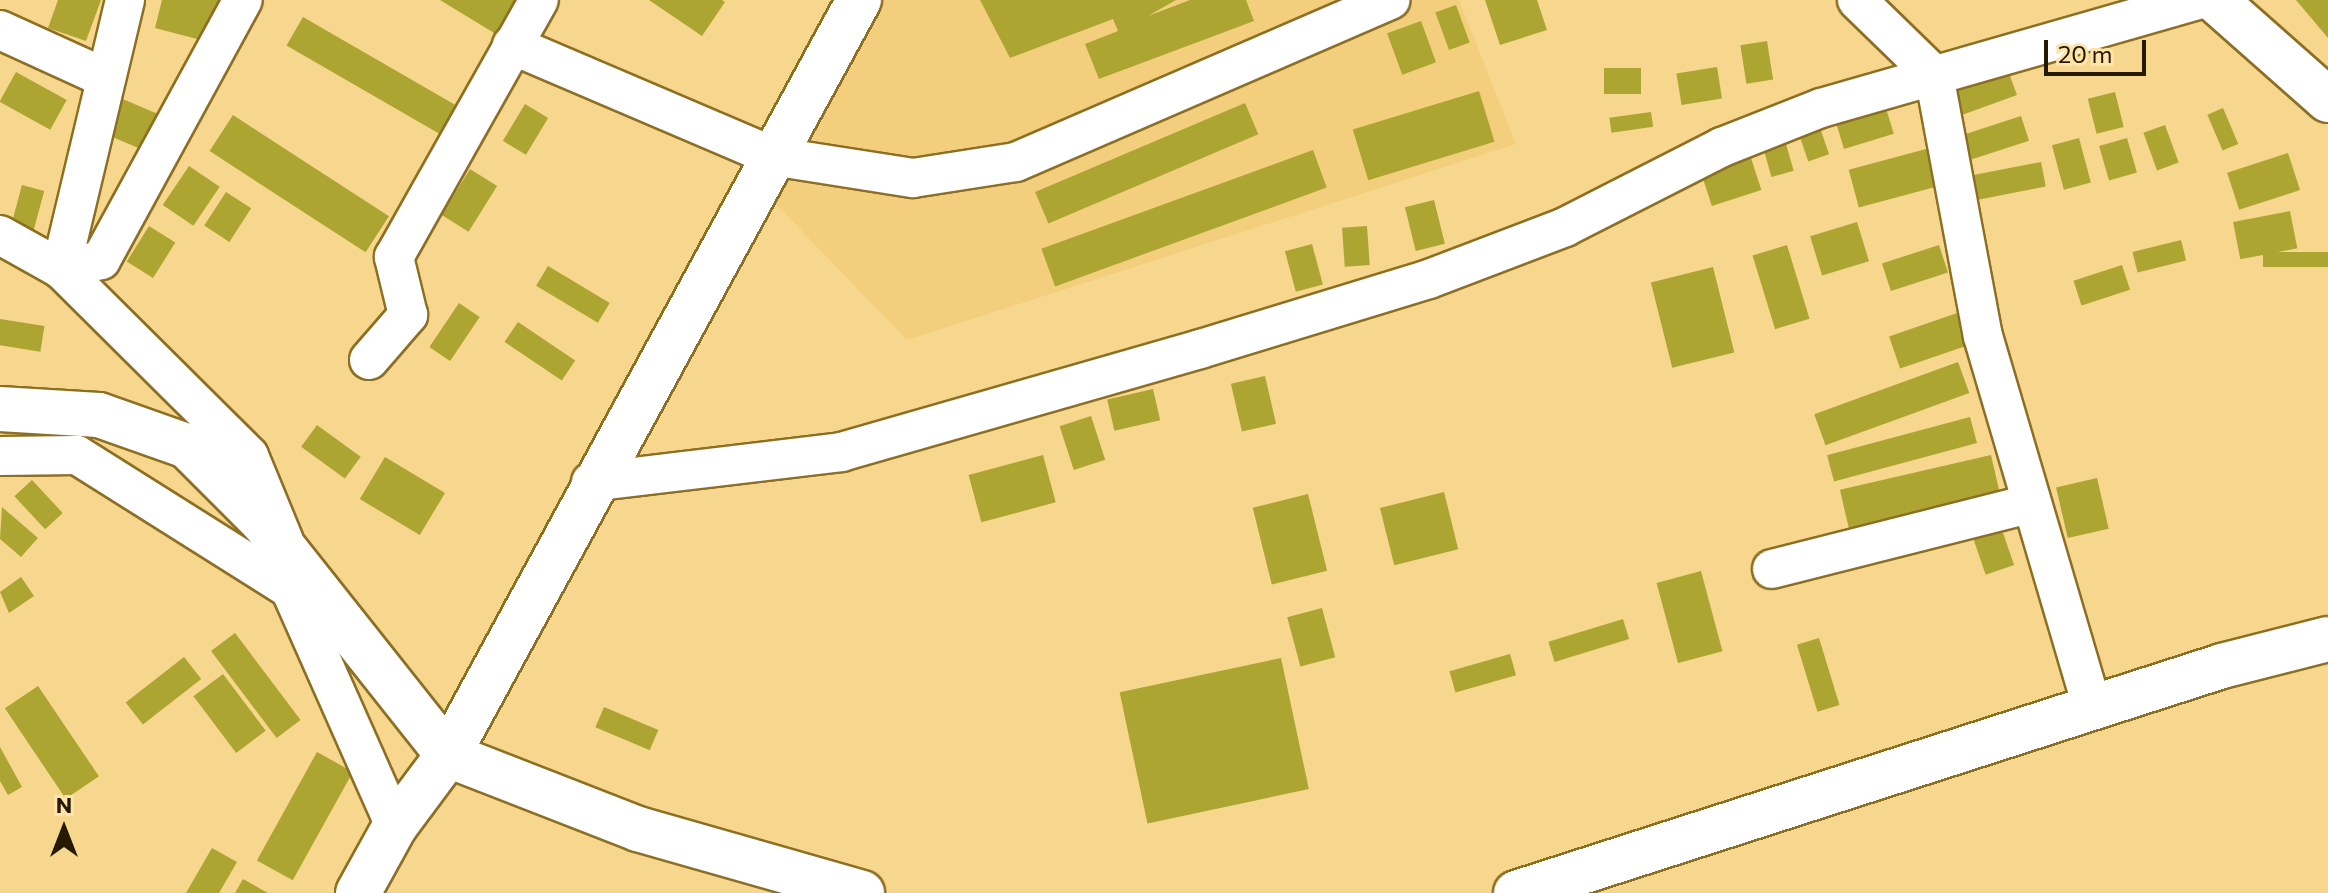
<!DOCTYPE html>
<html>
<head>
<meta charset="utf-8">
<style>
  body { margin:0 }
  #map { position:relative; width:2328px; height:893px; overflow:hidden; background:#f7d68d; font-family:Commissioner,sans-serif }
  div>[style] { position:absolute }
  .built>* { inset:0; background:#f3ce7d }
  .building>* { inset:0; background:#aca532; transform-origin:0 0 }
  .roads { filter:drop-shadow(2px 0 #8d6f24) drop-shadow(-2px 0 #8d6f24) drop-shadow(0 2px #8d6f24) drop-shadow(0 -2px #8d6f24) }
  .street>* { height:38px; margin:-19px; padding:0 19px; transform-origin:19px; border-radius:19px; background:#fff }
  .secondary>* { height:44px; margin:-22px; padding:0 22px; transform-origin:22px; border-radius:22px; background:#fff }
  span { translate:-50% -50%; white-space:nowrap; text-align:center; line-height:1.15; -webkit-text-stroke:6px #fee4ab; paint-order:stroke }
  .north { position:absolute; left:24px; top:789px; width:80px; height:80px; -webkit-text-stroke:6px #fee4ab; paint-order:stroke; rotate:0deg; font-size:22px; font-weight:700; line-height:32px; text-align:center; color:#251900 }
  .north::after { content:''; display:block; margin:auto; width:28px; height:36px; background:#251900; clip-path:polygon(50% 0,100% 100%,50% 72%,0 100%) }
  .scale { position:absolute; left:2044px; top:40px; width:102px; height:36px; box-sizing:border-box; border:4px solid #251900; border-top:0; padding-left:10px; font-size:24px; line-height:28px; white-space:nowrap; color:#251900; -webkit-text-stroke:6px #fee4ab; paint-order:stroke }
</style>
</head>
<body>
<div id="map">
  <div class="built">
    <i style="clip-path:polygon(878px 0,1459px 0,1516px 144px,907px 340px,772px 200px)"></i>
  </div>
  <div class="building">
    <i style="clip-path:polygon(58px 0,101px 0,86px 41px,48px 28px)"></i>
    <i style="clip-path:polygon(162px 0,228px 0,216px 44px,155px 28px)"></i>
    <i style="clip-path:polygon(440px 0,528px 0,504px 39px)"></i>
    <i style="clip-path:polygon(649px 0,722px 0,725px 2px,702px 36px)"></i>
    <i style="clip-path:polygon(980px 0,1176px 0,1148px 16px,1190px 0,1246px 0,1254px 21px,1099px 79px,1085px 44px,1118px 31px,1113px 19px,1010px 58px)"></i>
    <i style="clip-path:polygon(1485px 0,1537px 0,1547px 30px,1500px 45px)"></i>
    <i style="clip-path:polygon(2296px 0,2328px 0,2328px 38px)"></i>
    <i style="left:1456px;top:5px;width:40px;height:22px;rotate:70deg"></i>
    <i style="left:303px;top:17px;width:184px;height:33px;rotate:30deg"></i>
    <i style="left:1421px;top:21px;width:44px;height:36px;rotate:70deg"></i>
    <i style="left:1767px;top:41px;width:39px;height:27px;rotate:81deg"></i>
    <i style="left:2006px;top:65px;width:32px;height:71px;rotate:70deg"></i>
    <i style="left:1717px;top:67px;width:32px;height:41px;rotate:81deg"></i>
    <i style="left:1604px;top:68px;width:37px;height:26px"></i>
    <i style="left:16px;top:72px;width:58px;height:34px;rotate:29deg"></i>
    <i style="left:1479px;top:91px;width:53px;height:132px;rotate:73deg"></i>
    <i style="left:2115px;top:92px;width:36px;height:28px;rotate:76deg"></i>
    <i style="left:111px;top:94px;width:56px;height:39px;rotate:23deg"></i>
    <i style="left:1245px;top:103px;width:34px;height:228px;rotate:67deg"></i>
    <i style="left:525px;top:104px;width:27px;height:43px;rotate:31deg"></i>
    <i style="left:1885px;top:105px;width:30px;height:52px;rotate:73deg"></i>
    <i style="left:2223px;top:108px;width:39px;height:17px;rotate:67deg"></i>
    <i style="left:1651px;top:112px;width:15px;height:42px;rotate:82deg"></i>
    <i style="left:233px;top:115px;width:186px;height:43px;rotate:33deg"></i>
    <i style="left:2021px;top:116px;width:26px;height:63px;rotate:72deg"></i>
    <i style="left:1819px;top:125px;width:31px;height:22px;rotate:71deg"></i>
    <i style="left:2165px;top:125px;width:40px;height:23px;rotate:70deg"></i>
    <i style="left:1784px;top:137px;width:35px;height:23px;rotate:74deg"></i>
    <i style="left:2079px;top:138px;width:46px;height:28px;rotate:75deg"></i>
    <i style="left:2127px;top:138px;width:36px;height:29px;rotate:74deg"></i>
    <i style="left:1926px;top:149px;width:39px;height:80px;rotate:75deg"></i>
    <i style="left:1313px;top:150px;width:40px;height:289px;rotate:70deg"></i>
    <i style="left:1749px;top:152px;width:40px;height:52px;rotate:72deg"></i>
    <i style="left:2288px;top:153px;width:39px;height:64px;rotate:72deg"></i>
    <i style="left:2041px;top:162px;width:25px;height:70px;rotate:79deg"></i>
    <i style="left:189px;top:166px;width:37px;height:47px;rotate:34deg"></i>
    <i style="left:470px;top:169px;width:32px;height:54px;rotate:32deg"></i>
    <i style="left:22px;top:185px;width:23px;height:41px;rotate:15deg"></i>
    <i style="left:226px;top:192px;width:30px;height:40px;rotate:33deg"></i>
    <i style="left:1434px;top:200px;width:45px;height:30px;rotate:76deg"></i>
    <i style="left:2290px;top:211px;width:38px;height:58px;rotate:79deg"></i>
    <i style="left:1857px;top:222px;width:41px;height:49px;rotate:73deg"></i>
    <i style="left:149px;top:226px;width:31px;height:42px;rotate:32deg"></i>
    <i style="left:1367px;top:226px;width:39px;height:25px;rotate:86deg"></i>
    <i style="left:2181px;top:240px;width:21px;height:50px;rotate:76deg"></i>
    <i style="left:1312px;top:244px;width:42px;height:28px;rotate:75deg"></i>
    <i style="left:1787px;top:245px;width:77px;height:36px;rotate:73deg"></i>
    <i style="left:1939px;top:245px;width:29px;height:60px;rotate:72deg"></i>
    <i style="left:2328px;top:252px;width:15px;height:65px;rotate:90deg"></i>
    <i style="left:2122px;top:265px;width:26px;height:51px;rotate:72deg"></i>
    <i style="left:548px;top:266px;width:72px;height:23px;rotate:31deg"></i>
    <i style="left:1713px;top:267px;width:88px;height:64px;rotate:76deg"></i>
    <i style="left:459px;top:303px;width:25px;height:53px;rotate:34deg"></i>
    <i style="left:1960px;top:312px;width:34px;height:75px;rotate:71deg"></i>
    <i style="left:0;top:319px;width:45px;height:26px;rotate:9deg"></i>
    <i style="left:518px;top:322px;width:69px;height:24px;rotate:34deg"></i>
    <i style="left:1958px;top:362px;width:33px;height:153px;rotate:70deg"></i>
    <i style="left:1265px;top:376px;width:49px;height:35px;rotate:77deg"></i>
    <i style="left:1153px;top:389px;width:32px;height:47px;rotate:77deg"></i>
    <i style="left:1091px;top:416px;width:46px;height:33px;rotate:72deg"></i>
    <i style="left:1970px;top:417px;width:27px;height:148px;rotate:75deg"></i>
    <i style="left:317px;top:425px;width:54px;height:27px;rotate:36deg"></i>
    <i style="left:1043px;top:455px;width:49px;height:77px;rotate:75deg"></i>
    <i style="left:1991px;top:455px;width:40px;height:155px;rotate:77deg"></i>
    <i style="left:385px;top:457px;width:70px;height:49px;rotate:31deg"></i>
    <i style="left:2097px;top:478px;width:52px;height:42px;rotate:77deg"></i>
    <i style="left:32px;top:480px;width:45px;height:24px;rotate:47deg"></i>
    <i style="left:1444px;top:492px;width:59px;height:66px;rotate:76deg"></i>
    <i style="left:1308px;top:494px;width:79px;height:57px;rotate:76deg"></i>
    <i style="clip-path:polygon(2px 507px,38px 538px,21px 557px,0 539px)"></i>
    <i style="left:2002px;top:530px;width:37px;height:30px;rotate:71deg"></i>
    <i style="left:1701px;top:571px;width:83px;height:46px;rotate:75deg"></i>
    <i style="clip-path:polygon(21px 577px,34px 596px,9px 613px,0 592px)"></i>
    <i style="left:1322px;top:608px;width:51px;height:36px;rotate:75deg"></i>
    <i style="left:1623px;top:619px;width:21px;height:78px;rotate:73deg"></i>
    <i style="left:235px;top:633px;width:109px;height:30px;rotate:53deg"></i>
    <i style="left:1819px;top:638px;width:70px;height:23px;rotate:73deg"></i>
    <i style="left:1510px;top:654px;width:22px;height:63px;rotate:74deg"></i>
    <i style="left:184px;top:657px;width:28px;height:74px;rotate:52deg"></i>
    <i style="left:1281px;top:658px;width:134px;height:165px;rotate:78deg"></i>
    <i style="left:223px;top:674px;width:71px;height:37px;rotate:53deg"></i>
    <i style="left:38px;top:686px;width:109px;height:40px;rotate:56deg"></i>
    <i style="left:604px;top:707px;width:59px;height:22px;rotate:23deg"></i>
    <i style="clip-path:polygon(0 747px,22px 787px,8px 795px,0 781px)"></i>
    <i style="left:317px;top:752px;width:41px;height:124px;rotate:29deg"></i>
    <i style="clip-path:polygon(212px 848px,237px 862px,219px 893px,186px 893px)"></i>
    <i style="clip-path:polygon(243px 879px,268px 893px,235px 893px)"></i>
  </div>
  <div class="roads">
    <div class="street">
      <i style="left:125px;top:0;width:277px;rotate:103.4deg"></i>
      <i style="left:61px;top:269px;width:265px;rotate:44.8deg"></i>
      <i style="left:249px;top:456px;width:92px;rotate:67.6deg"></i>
      <i style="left:1857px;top:0;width:107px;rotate:44.2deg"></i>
      <i style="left:1934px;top:75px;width:266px;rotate:79.4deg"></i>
      <i style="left:1983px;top:336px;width:390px;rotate:73.6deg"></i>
      <i style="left:0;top:30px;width:113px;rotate:24.5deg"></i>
      <i style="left:512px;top:45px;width:283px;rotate:23.1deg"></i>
      <i style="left:772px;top:156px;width:143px;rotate:8.9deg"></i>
      <i style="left:913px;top:178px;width:104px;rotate:-8.8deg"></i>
      <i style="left:1016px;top:162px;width:408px;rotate:-23.4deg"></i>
      <i style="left:0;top:235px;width:70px;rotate:29.1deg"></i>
      <i style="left:61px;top:269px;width:41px;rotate:-12.7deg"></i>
      <i style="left:101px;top:260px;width:296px;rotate:-61.4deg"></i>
      <i style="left:369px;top:360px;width:60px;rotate:-49.1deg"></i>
      <i style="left:408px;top:315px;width:60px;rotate:-103.6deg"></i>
      <i style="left:394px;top:257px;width:295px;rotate:-60.6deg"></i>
      <i style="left:0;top:456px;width:77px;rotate:-0.7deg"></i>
      <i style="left:77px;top:455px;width:252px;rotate:32.2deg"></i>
      <i style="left:290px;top:589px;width:259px;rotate:66.1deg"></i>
      <i style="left:591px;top:482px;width:252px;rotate:-6.8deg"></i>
      <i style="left:841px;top:452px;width:373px;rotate:-16deg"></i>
      <i style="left:1200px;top:349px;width:239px;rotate:-17deg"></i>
      <i style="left:1429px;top:279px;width:146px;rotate:-20.9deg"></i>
      <i style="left:1565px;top:227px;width:176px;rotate:-27deg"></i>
      <i style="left:1722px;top:147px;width:106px;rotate:-21.5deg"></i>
      <i style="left:1821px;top:108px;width:392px;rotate:-16deg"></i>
      <i style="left:1772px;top:569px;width:268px;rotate:-14.2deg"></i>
    </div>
    <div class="secondary">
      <i style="left:2215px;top:0;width:151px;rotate:41.5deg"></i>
      <i style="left:0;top:409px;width:99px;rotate:3.5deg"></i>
      <i style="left:99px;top:415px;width:93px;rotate:19.4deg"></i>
      <i style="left:187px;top:446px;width:109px;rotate:45deg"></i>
      <i style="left:264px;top:523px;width:296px;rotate:51.6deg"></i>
      <i style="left:448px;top:755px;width:204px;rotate:21.3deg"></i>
      <i style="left:638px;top:829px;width:233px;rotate:15.9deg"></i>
      <i style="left:358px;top:893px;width:77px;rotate:-61.1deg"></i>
      <i style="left:395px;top:826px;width:89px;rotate:-53.3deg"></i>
      <i style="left:448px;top:755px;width:860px;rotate:-61.44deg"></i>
      <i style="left:1516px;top:893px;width:742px;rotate:-17.82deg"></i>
      <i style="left:2222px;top:666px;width:109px;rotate:-14.3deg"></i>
    </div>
  </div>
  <div class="north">N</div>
  <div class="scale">20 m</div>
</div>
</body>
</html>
